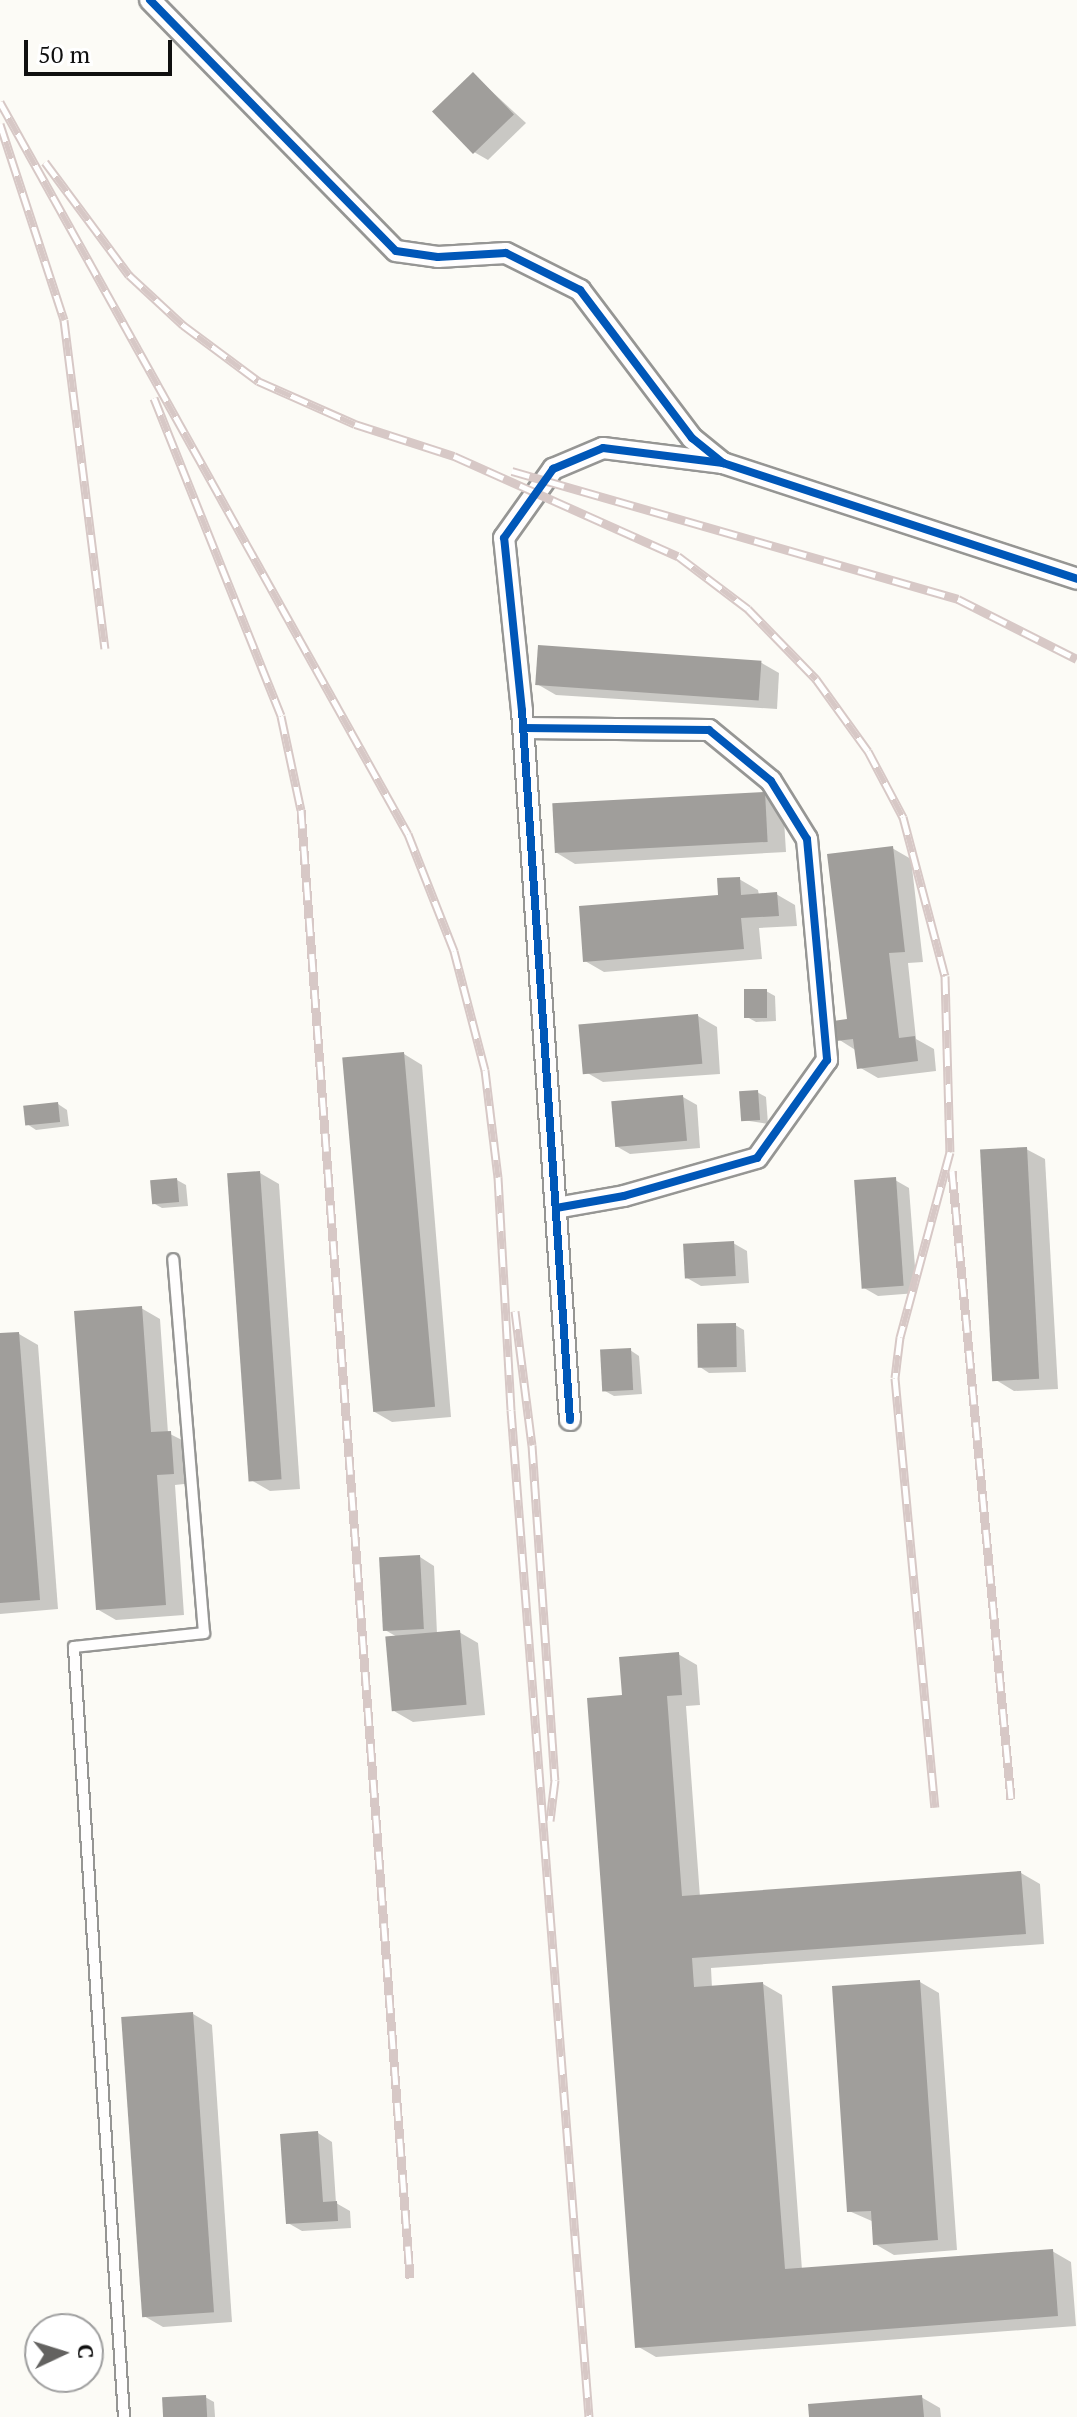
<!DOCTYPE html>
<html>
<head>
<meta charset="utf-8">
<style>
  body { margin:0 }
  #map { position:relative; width:1077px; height:2417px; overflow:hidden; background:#fcfbf6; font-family:"PT Serif",serif }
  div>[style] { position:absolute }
  .shadow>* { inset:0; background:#0003 }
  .building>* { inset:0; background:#a09e9b; transform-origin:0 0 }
  .roads { filter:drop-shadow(2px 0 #969694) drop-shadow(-2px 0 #969694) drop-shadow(0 2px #969694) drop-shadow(0 -2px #969694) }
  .lane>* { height:10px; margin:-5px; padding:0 5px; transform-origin:5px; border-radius:5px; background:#fffefe }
  .street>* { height:20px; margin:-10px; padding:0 10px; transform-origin:10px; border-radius:10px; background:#fffefe }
  .rail>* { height:9px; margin-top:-4.5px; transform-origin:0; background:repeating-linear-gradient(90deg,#fff 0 18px,#d7c8c6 0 36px); box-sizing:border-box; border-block:2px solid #d7c8c6 }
  .cycleway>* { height:8px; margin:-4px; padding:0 4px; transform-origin:4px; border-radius:4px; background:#0057b8 }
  span { translate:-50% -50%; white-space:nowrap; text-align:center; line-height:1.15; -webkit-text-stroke:8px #fff; paint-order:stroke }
  .north { position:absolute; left:24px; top:2313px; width:80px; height:80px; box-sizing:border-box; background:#fff; border:2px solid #9f9f9f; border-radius:50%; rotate:86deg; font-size:22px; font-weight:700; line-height:32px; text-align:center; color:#101010 }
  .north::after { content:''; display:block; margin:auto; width:28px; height:36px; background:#636260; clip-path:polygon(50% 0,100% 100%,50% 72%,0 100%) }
  .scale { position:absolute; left:24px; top:40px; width:148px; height:36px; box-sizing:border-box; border:4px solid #101010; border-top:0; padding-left:10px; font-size:24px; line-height:28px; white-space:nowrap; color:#101010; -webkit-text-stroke:6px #fff; paint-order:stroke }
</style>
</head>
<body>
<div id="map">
  <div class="shadow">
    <i style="clip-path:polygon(474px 75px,526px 123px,488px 160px,474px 152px)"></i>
    <i style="clip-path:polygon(760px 662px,779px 673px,777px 709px,556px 695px,537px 684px)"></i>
    <i style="clip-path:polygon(764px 794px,783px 804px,786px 852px,575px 864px,557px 853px)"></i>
    <i style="clip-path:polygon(892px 848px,911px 859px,923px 962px,908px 963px,916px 1039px,934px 1049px,936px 1071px,878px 1078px,859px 1067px,857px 1051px,838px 1039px,849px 1021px)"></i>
    <i style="clip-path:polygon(739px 879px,758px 890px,759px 895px,776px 894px,795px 905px,797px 926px,759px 928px,762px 959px,604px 972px,585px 961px,720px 897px)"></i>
    <i style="clip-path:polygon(766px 991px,775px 996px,776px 1021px,756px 1022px,747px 1017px)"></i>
    <i style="clip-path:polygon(698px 1016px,717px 1027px,720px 1074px,603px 1082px,584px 1071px)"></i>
    <i style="clip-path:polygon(404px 1054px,422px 1065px,451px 1417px,392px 1422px,373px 1411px)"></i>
    <i style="clip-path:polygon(757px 1092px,766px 1097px,768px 1124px,743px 1120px)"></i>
    <i style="clip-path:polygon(683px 1097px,697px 1105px,700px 1148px,630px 1154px,616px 1146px)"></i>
    <i style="clip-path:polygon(58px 1104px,67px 1110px,69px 1126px,36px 1130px,27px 1124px)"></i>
    <i style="clip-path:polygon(1026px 1149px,1045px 1159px,1058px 1389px,1014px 1391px,996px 1380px)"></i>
    <i style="clip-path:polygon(260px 1173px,279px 1184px,300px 1489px,270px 1491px,251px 1480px)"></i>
    <i style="clip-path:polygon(177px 1180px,186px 1185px,188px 1206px,162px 1208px,153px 1203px)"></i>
    <i style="clip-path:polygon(895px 1180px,909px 1188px,917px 1293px,878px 1296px,864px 1288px)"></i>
    <i style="clip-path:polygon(733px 1243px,747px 1251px,749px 1283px,701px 1286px,687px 1278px)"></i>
    <i style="clip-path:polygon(141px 1308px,160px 1319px,168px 1433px,190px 1444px,193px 1483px,175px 1485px,184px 1615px,116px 1620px,97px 1609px)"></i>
    <i style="clip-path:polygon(735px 1325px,744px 1330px,746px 1372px,709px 1373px,700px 1367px)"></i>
    <i style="clip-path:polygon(19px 1334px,38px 1345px,58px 1609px,0 1614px,0 1335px)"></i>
    <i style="clip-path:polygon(630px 1350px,639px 1356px,642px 1394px,614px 1396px,605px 1391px)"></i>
    <i style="clip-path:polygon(420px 1557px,434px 1566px,437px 1634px,459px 1632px,478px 1643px,485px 1715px,413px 1722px,394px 1711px,399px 1638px,385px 1630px)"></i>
    <i style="clip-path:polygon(678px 1654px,697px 1665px,700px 1705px,686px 1706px,700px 1897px,1021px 1873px,1040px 1884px,1044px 1944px,711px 1968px,712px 1988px,763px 1984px,782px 1995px,802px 2270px,1052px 2251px,1071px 2262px,1076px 2326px,656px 2357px,637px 2346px,624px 1697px)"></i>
    <i style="clip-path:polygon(920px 1982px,939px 1993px,957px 2250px,894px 2255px,875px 2244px,874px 2222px,849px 2211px)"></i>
    <i style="clip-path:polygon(193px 2014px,212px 2025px,232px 2322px,163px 2327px,144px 2316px)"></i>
    <i style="clip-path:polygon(318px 2133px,332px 2142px,336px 2203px,350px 2211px,351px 2228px,302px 2231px,288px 2223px)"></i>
    <i style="clip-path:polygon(205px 2397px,214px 2402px,215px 2417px,165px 2417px)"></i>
    <i style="clip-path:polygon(921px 2397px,940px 2408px,941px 2417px,811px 2417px)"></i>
  </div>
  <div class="building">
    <i style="left:473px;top:72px;width:59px;height:57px;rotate:46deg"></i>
    <i style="left:538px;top:645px;width:224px;height:40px;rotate:4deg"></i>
    <i style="left:765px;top:792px;width:50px;height:213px;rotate:87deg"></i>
    <i style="clip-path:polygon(893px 846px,905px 952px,889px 953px,899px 1038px,915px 1036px,918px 1061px,857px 1069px,853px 1039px,836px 1041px,833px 1021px,847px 1019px,827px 854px)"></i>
    <i style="clip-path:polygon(740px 877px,741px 895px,777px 892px,779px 916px,741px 918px,744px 949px,583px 962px,579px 906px,718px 895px,717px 878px)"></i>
    <i style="left:744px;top:989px;width:23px;height:29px"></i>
    <i style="left:698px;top:1014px;width:50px;height:120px;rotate:85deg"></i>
    <i style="left:404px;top:1052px;width:356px;height:62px;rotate:85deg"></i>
    <i style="left:758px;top:1090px;width:30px;height:19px;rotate:86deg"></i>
    <i style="left:683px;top:1095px;width:46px;height:72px;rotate:85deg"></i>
    <i style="left:58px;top:1102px;width:20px;height:35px;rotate:84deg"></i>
    <i style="left:1027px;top:1147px;width:232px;height:47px;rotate:87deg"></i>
    <i style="left:260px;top:1171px;width:309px;height:33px;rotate:86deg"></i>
    <i style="left:896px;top:1177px;width:109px;height:42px;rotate:86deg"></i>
    <i style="left:177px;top:1178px;width:24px;height:27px;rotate:85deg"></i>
    <i style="left:734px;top:1241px;width:35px;height:51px;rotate:87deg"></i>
    <i style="clip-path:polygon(142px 1306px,151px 1432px,171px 1431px,174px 1474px,157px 1475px,166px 1605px,96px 1610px,74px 1311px)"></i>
    <i style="left:736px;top:1323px;width:44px;height:39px;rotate:89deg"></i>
    <i style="clip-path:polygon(19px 1332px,40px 1600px,0 1603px,0 1333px)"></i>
    <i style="left:631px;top:1348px;width:42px;height:31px;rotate:87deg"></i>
    <i style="left:420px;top:1555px;width:74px;height:41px;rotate:87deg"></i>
    <i style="left:460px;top:1630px;width:75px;height:75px;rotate:85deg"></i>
    <i style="clip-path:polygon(679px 1652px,682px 1695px,667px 1696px,682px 1896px,1021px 1871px,1026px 1934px,692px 1958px,694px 1987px,763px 1982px,785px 2269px,1053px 2249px,1058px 2316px,635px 2348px,587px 1698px,622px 1695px,619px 1657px)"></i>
    <i style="clip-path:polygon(920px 1980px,938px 2240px,873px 2245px,871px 2211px,847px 2212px,832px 1986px)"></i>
    <i style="left:193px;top:2012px;width:301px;height:72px;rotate:86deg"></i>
    <i style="clip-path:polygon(318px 2131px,323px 2202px,337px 2201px,338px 2221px,286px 2224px,280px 2134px)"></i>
    <i style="left:206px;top:2395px;width:22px;height:44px;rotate:87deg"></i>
    <i style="clip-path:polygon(922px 2395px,924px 2417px,809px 2417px,808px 2404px)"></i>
  </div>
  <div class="roads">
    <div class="lane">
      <i style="left:124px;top:2417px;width:772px;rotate:-93.72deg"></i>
      <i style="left:74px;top:1647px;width:131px;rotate:-6.1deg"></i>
      <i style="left:204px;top:1633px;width:375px;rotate:-94.7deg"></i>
    </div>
    <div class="street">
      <i style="left:150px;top:0;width:351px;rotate:45.6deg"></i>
      <i style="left:396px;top:251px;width:42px;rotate:8.1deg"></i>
      <i style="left:438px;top:257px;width:68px;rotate:-3.4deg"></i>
      <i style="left:506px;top:253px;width:83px;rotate:26.6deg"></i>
      <i style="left:580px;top:290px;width:186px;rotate:52.9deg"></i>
      <i style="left:692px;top:438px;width:40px;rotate:39deg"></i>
      <i style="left:723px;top:463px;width:373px;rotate:18.1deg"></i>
      <i style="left:524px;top:728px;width:185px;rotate:0.6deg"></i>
      <i style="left:709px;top:730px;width:80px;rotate:39.4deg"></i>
      <i style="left:771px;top:781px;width:68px;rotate:58.2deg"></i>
      <i style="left:807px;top:839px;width:222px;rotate:84.8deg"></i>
      <i style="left:827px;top:1060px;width:120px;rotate:125.5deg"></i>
      <i style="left:757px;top:1158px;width:138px;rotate:164.1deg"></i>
      <i style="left:624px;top:1196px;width:69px;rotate:170deg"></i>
      <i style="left:570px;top:1420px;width:711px;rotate:-93.87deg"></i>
      <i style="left:522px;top:711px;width:174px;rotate:-95.9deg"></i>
      <i style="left:504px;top:538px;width:85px;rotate:-54.6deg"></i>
      <i style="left:553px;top:469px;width:54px;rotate:-22.8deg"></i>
      <i style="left:603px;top:448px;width:121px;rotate:7.1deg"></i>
    </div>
  </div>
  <div class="rail">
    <i style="left:0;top:102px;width:838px;rotate:60.87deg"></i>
    <i style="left:408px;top:834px;width:126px;rotate:68.5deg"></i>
    <i style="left:454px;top:951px;width:123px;rotate:75.4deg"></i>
    <i style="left:485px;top:1070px;width:108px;rotate:83.1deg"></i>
    <i style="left:498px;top:1177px;width:233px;rotate:86.8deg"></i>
    <i style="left:511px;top:1410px;width:1010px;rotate:85.57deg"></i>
    <i style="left:0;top:124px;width:206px;rotate:71.9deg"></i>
    <i style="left:64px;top:320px;width:331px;rotate:82.9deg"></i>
    <i style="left:45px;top:162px;width:141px;rotate:53.4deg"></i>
    <i style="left:129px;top:275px;width:74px;rotate:42.8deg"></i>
    <i style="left:183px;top:325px;width:94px;rotate:36.7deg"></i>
    <i style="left:258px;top:381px;width:106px;rotate:23.9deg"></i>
    <i style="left:355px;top:424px;width:104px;rotate:17.9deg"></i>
    <i style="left:454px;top:456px;width:245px;rotate:24.1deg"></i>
    <i style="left:678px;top:556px;width:88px;rotate:37.1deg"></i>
    <i style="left:748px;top:609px;width:98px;rotate:45.8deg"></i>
    <i style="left:816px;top:679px;width:89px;rotate:54.2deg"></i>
    <i style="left:868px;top:751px;width:75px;rotate:62.1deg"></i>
    <i style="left:903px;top:817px;width:164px;rotate:75.2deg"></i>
    <i style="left:945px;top:976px;width:176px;rotate:88.4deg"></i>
    <i style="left:950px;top:1152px;width:192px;rotate:105.1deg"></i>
    <i style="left:900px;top:1337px;width:41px;rotate:97deg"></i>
    <i style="left:895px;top:1378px;width:431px;rotate:84.7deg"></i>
    <i style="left:154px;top:398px;width:342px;rotate:68.2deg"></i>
    <i style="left:281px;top:716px;width:96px;rotate:78deg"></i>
    <i style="left:301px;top:810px;width:1472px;rotate:85.75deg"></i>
    <i style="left:512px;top:471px;width:464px;rotate:16deg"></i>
    <i style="left:958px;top:599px;width:133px;rotate:26.8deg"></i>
    <i style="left:952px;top:1171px;width:631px;rotate:84.63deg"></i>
    <i style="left:515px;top:1311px;width:135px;rotate:82.8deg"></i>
    <i style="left:532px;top:1445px;width:336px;rotate:86.1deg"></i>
    <i style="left:555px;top:1780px;width:41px;rotate:97deg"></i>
  </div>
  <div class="cycleway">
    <i style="left:150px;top:0;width:351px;rotate:45.6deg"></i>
    <i style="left:396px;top:251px;width:42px;rotate:8.1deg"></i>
    <i style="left:438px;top:257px;width:68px;rotate:-3.4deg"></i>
    <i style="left:506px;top:253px;width:83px;rotate:26.6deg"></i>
    <i style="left:580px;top:290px;width:186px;rotate:52.9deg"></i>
    <i style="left:692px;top:438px;width:40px;rotate:39deg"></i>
    <i style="left:723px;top:463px;width:373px;rotate:18.1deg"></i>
    <i style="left:524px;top:728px;width:185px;rotate:0.6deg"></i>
    <i style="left:709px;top:730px;width:80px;rotate:39.4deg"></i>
    <i style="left:771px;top:781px;width:68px;rotate:58.2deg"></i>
    <i style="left:807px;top:839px;width:222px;rotate:84.8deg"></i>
    <i style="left:827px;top:1060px;width:120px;rotate:125.5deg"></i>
    <i style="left:757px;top:1158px;width:138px;rotate:164.1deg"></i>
    <i style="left:624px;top:1196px;width:69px;rotate:170deg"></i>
    <i style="left:570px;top:1420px;width:711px;rotate:-93.87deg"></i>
    <i style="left:522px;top:711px;width:174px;rotate:-95.9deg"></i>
    <i style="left:504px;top:538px;width:85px;rotate:-54.6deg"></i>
    <i style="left:553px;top:469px;width:54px;rotate:-22.8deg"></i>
    <i style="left:603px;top:448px;width:121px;rotate:7.1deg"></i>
  </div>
  <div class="north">С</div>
  <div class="scale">50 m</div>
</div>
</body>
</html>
